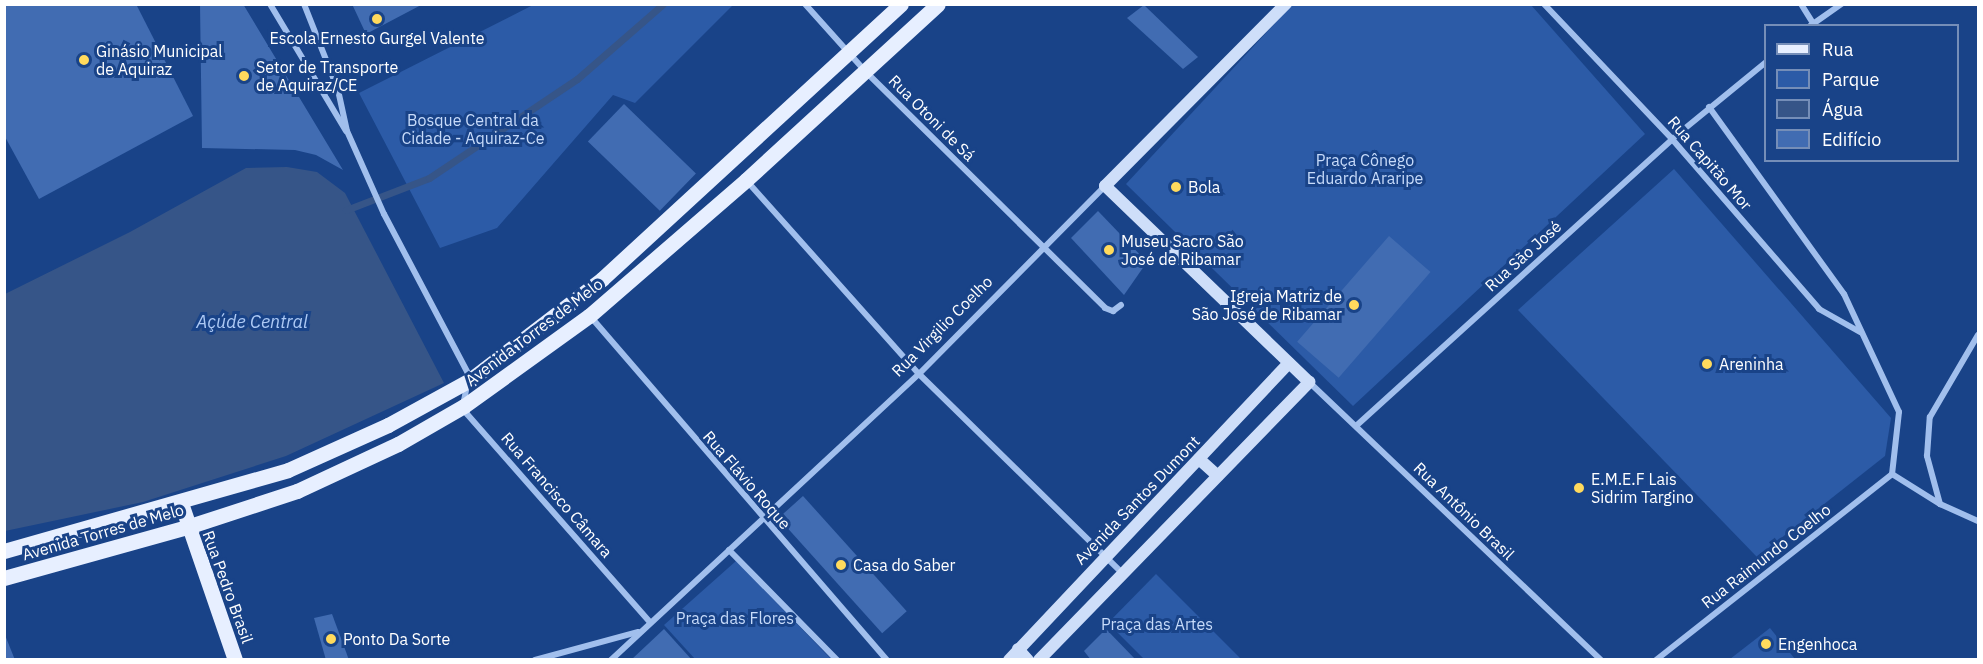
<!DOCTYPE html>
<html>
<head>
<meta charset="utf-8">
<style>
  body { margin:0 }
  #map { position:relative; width:1983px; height:664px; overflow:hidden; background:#194388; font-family:"IBM Plex Sans",sans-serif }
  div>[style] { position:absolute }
  .green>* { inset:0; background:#2c5ba7 }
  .water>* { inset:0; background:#365588 }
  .stream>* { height:7px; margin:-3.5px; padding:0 3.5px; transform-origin:3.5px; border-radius:3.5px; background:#365588 }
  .building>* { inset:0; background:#416cb2; transform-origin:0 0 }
  .street>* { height:6px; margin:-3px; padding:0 3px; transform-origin:3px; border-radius:3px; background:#a1bfed }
  .secondary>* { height:12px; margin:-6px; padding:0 6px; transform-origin:6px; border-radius:6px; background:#cedef9 }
  .primary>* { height:15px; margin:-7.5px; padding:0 7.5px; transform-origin:7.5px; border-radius:7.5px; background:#e7efff }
  .dots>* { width:16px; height:16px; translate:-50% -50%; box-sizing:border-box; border:3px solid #194388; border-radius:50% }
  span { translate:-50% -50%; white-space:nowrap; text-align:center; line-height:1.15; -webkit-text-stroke:6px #194388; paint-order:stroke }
  .poi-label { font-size:16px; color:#fff }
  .left { translate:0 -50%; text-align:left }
  .right { translate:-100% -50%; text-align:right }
  .street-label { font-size:16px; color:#fff }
  .park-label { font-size:16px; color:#c7dbfa }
  .water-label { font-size:18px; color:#adc9f4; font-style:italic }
  .frame { position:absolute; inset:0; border:6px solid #fff; pointer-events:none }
  .legend { position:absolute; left:1764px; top:24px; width:195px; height:138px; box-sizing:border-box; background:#194388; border:2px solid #758eb8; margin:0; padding:8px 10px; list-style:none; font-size:18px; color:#fff }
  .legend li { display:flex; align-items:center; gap:12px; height:30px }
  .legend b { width:30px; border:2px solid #758eb8 }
</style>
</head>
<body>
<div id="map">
  <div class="green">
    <i style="clip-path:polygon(533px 5px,733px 5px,635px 103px,613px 95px,497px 228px,440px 248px,359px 93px)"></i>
    <i style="clip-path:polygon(1292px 5px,1531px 5px,1645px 134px,1353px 406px,1126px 184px)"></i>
    <i style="clip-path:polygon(1674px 169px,1891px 418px,1885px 456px,1757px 557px,1518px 310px)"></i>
    <i style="clip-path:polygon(736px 561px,831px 659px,695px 659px,664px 625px)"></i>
    <i style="clip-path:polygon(1156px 574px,1241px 659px,1144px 659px,1108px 623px)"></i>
    <i style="clip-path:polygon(1770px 628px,1795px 659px,1730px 659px)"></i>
  </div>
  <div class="water">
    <i style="clip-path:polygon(287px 167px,317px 172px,345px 193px,444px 383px,286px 456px,143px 502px,5px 531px,5px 294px,130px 232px,246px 168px)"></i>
  </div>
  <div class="stream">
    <i style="left:346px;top:210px;width:89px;rotate:-21.1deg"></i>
    <i style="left:429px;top:178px;width:178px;rotate:-33.8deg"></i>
    <i style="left:577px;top:79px;width:114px;rotate:-41.1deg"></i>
  </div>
  <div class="building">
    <i style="clip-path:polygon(4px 4px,136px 4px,193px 116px,39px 199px,4px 135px)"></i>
    <i style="clip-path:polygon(200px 4px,243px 4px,343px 170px,316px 155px,295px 150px,202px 148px)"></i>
    <i style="clip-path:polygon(352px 4px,423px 4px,366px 34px)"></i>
    <i style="clip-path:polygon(1144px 5px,1198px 57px,1183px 69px,1127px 18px)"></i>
    <i style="left:624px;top:104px;width:100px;height:52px;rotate:44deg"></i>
    <i style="clip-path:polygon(1098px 211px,1147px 262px,1124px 295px,1071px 238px)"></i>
    <i style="left:1389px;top:236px;width:55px;height:140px;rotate:41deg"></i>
    <i style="left:803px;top:496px;width:155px;height:33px;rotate:48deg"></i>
    <i style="clip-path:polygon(332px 614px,349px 660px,326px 660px,314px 618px)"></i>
    <i style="clip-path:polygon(664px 629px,692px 660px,631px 660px)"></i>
    <i style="clip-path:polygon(1106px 629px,1136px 660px,1091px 660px,1084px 651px)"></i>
    <i style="clip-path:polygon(4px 635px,5px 635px,15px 660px,4px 660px)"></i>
  </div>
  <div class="street">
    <i style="left:270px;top:4px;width:148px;rotate:59.1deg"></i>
    <i style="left:304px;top:4px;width:92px;rotate:68.4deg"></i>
    <i style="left:338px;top:90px;width:42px;rotate:77.6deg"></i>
    <i style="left:347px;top:131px;width:91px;rotate:66deg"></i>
    <i style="left:384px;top:214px;width:182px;rotate:62.2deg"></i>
    <i style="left:469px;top:375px;width:26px;rotate:101deg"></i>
    <i style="left:464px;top:401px;width:13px;rotate:77deg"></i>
    <i style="left:467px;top:414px;width:277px;rotate:48.7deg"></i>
    <i style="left:805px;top:4px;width:91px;rotate:48.1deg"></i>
    <i style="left:866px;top:72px;width:336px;rotate:44.6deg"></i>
    <i style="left:1105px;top:308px;width:9px;rotate:21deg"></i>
    <i style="left:1113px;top:311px;width:10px;rotate:-37deg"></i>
    <i style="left:1544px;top:4px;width:186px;rotate:46.5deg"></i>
    <i style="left:1672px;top:139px;width:225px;rotate:49.1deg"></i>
    <i style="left:1819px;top:309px;width:47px;rotate:29.3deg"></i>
    <i style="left:1801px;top:4px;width:22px;rotate:58deg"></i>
    <i style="left:1810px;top:26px;width:39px;rotate:-35deg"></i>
    <i style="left:1709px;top:107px;width:231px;rotate:54.2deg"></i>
    <i style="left:1844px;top:294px;width:130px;rotate:65deg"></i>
    <i style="left:1899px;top:412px;width:62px;rotate:96.4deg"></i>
    <i style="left:746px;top:180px;width:260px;rotate:48.3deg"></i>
    <i style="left:919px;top:374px;width:286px;rotate:44.4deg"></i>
    <i style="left:590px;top:316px;width:454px;rotate:49.2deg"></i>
    <i style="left:1309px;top:382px;width:403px;rotate:43.6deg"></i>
    <i style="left:1356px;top:426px;width:427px;rotate:-42.2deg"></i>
    <i style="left:1672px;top:139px;width:122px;rotate:-39.3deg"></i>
    <i style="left:1892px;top:474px;width:57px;rotate:32deg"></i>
    <i style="left:1940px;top:504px;width:42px;rotate:24.1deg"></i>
    <i style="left:1940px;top:504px;width:50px;rotate:-105.2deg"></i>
    <i style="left:1927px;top:456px;width:39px;rotate:-86deg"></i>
    <i style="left:1930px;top:417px;width:95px;rotate:-59.7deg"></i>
    <i style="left:729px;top:550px;width:154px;rotate:45.5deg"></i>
    <i style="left:535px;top:660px;width:107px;rotate:-15.2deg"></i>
    <i style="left:611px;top:660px;width:420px;rotate:-42.9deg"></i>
    <i style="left:919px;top:374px;width:264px;rotate:-45.3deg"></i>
    <i style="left:1656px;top:660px;width:300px;rotate:-38.2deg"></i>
  </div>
  <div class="secondary">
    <i style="left:1199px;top:459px;width:25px;rotate:42deg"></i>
    <i style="left:1018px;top:649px;width:15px;rotate:48deg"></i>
    <i style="left:1009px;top:660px;width:408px;rotate:-46.7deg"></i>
    <i style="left:1039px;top:660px;width:388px;rotate:-45.8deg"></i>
    <i style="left:1309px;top:382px;width:283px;rotate:-136.1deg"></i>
    <i style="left:1105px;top:186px;width:257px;rotate:-45.2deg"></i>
  </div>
  <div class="primary">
    <i style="left:181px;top:503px;width:166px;rotate:71deg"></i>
    <i style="left:4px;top:551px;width:295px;rotate:-15.9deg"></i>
    <i style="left:288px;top:470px;width:110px;rotate:-24.2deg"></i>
    <i style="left:388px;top:425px;width:94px;rotate:-28.8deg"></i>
    <i style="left:470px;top:380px;width:166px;rotate:-37.4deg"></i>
    <i style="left:602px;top:279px;width:406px;rotate:-42.6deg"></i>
    <i style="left:4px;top:578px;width:190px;rotate:-15.6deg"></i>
    <i style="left:187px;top:527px;width:116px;rotate:-18.1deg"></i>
    <i style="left:297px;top:491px;width:111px;rotate:-25deg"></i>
    <i style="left:398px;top:444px;width:76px;rotate:-29.9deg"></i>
    <i style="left:464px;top:406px;width:154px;rotate:-35.8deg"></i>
    <i style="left:589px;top:316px;width:208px;rotate:-40.9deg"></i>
    <i style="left:746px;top:180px;width:260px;rotate:-42.5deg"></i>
  </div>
  <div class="dots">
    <i style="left:377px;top:19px;background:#ffda5d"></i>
    <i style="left:84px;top:60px;background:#ffda5d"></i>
    <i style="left:244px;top:76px;background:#ffda5d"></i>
    <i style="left:1176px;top:187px;background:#ffda5d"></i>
    <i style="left:1109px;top:250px;background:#ffda5d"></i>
    <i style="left:1354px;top:305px;background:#ffda5d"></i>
    <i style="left:1707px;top:364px;background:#ffda5d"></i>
    <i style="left:1579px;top:488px;background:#ffda5d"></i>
    <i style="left:841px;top:565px;background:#ffda5d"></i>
    <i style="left:331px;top:639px;background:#ffda5d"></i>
    <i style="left:1766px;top:644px;background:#ffda5d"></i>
  </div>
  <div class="poi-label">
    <span style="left:377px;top:38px">Escola Ernesto Gurgel Valente</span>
    <span class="left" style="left:96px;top:60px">Ginásio Municipal<br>de Aquiraz</span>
    <span class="left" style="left:256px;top:76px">Setor de Transporte<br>de Aquiraz/CE</span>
    <span class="left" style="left:1188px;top:187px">Bola</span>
    <span class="left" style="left:1121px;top:250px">Museu Sacro São<br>José de Ribamar</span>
    <span class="right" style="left:1342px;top:305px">Igreja Matriz de<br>São José de Ribamar</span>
    <span class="left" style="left:1719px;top:364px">Areninha</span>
    <span class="left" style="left:1591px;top:488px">E.M.E.F Lais<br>Sidrim Targino</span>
    <span class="left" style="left:853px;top:565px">Casa do Saber</span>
    <span class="left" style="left:343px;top:639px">Ponto Da Sorte</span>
    <span class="left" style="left:1778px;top:644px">Engenhoca</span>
  </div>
  <div class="street-label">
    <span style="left:932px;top:118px;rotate:45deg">Rua Otoni de Sá</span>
    <span style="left:1710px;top:163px;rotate:49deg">Rua Capitão Mor</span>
    <span style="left:1523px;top:256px;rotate:-42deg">Rua São José</span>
    <span style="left:942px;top:326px;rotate:-45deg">Rua Virgilio Coelho</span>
    <span style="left:534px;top:332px;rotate:-37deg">Avenida Torres de Melo</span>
    <span style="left:747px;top:480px;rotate:49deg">Rua Flávio Roque</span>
    <span style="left:557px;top:495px;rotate:49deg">Rua Francisco Câmara</span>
    <span style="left:1137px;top:500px;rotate:-46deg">Avenida Santos Dumont</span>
    <span style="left:1464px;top:511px;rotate:44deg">Rua Antônio Brasil</span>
    <span style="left:103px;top:532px;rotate:-16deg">Avenida Torres de Melo</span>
    <span style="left:1766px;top:556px;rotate:-38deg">Rua Raimundo Coelho</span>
    <span style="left:228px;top:587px;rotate:70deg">Rua Pedro Brasil</span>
  </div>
  <div class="park-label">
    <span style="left:473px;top:129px">Bosque Central da<br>Cidade - Aquiraz-Ce</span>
    <span style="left:1365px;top:169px">Praça Cônego<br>Eduardo Araripe</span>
    <span style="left:735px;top:618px">Praça das Flores</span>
    <span style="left:1157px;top:624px">Praça das Artes</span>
  </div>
  <div class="water-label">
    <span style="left:252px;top:322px">Açúde Central</span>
  </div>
  <div class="frame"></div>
  <ul class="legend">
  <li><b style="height:8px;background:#e7efff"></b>Rua</li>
  <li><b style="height:16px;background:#2c5ba7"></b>Parque</li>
  <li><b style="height:16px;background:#365588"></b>Água</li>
  <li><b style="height:16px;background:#416cb2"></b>Edifício</li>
  </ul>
</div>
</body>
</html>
